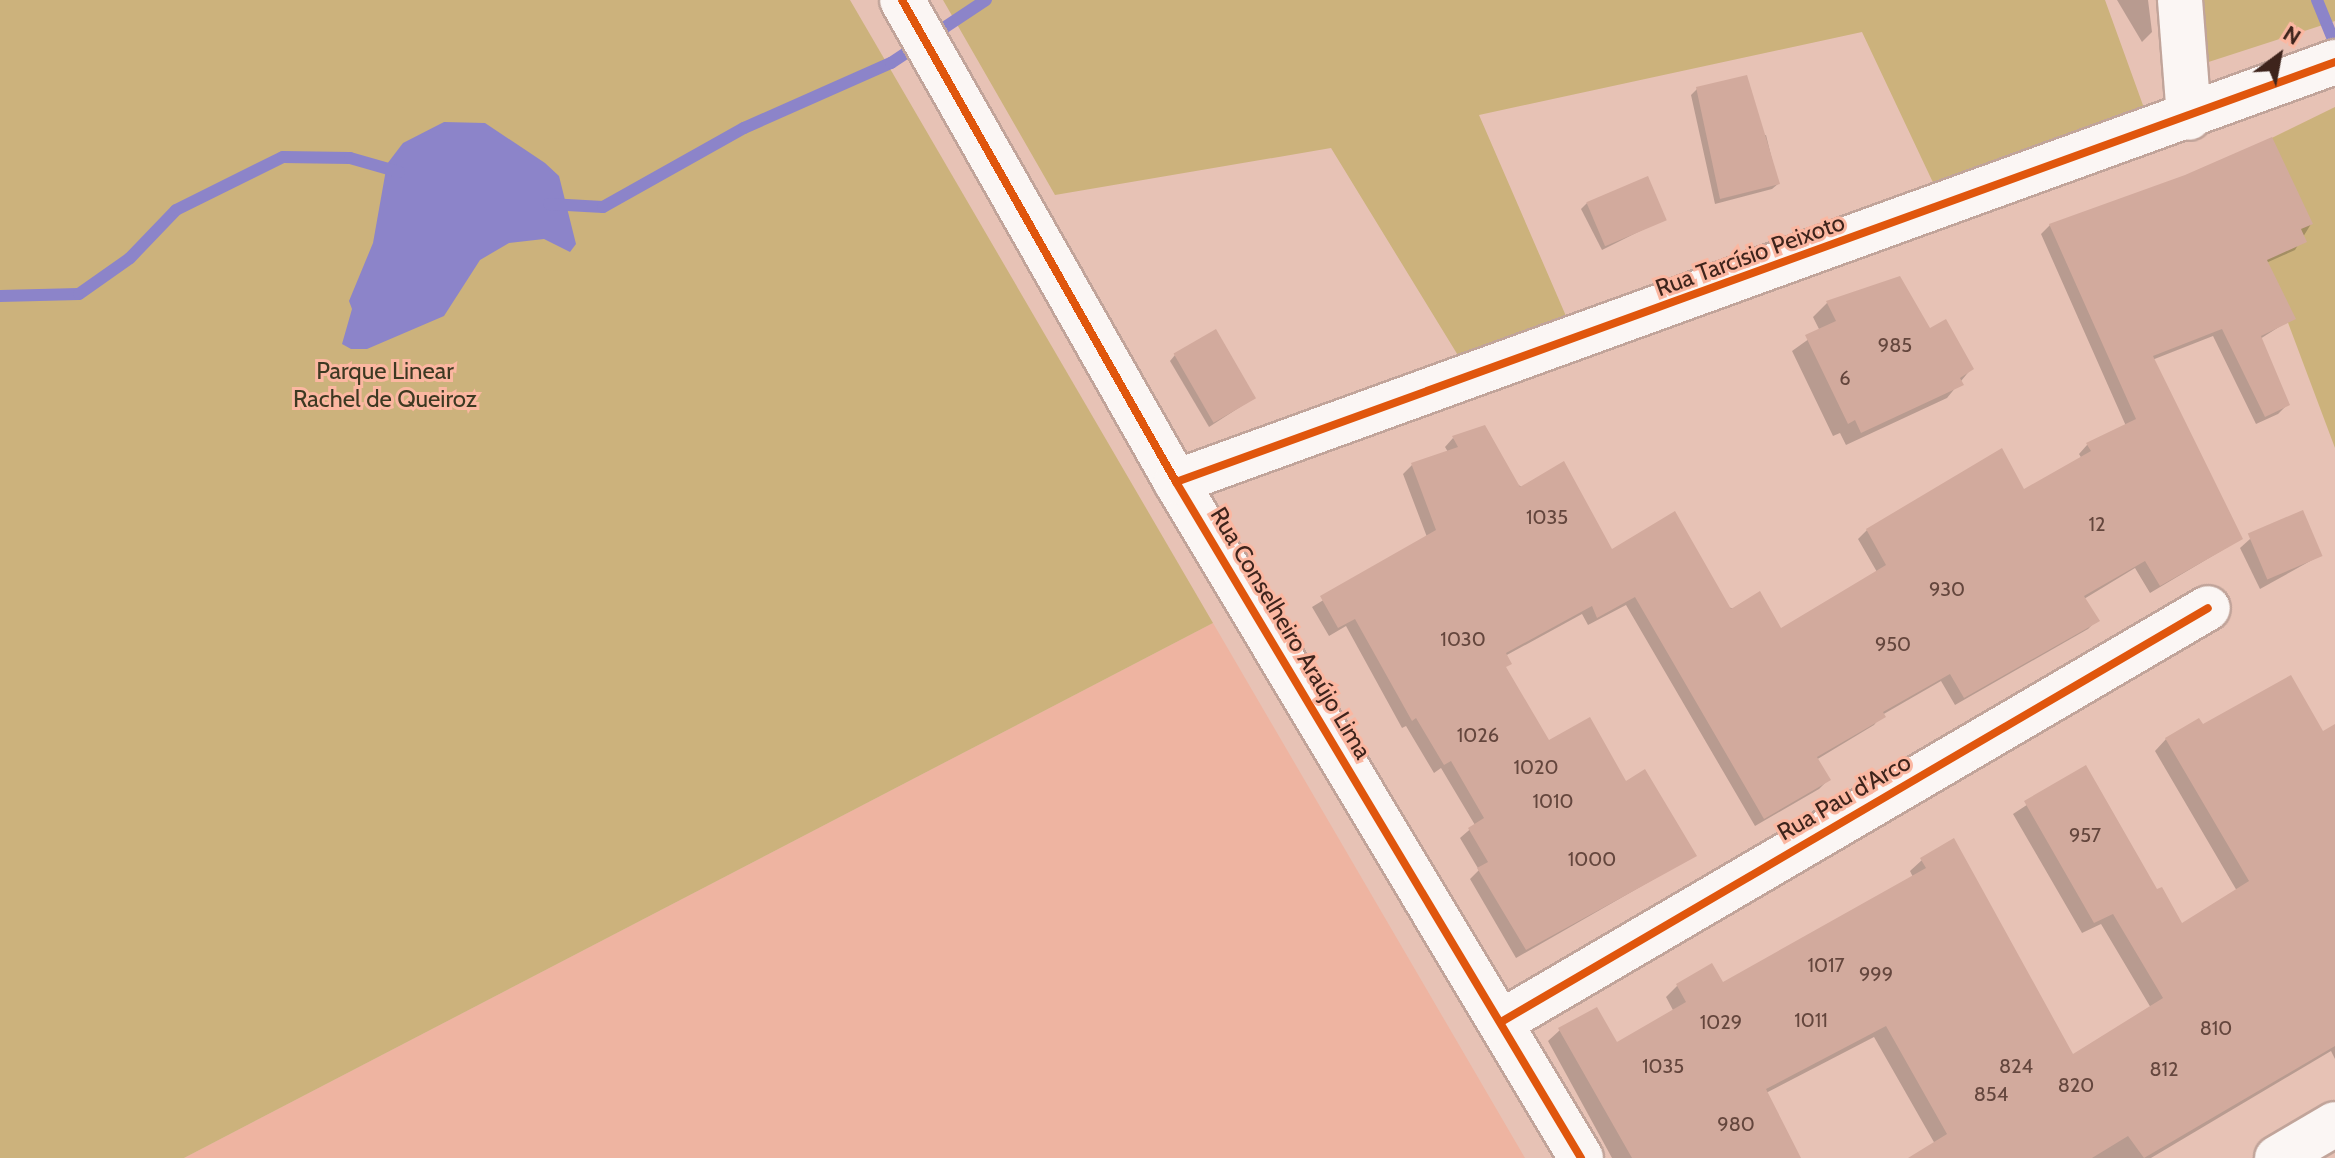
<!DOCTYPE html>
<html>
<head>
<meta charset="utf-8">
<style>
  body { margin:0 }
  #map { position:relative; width:2335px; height:1158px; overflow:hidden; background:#e7c2b5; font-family:Cabin,sans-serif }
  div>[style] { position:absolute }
  .built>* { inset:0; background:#eeb4a1 }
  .green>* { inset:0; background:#ccb27c }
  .water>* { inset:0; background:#8c84c9 }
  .shadow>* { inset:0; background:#0003 }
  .stream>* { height:12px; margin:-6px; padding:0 6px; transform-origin:6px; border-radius:6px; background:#8c84c9 }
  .building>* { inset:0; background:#d2aa9d; transform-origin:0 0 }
  .roads { filter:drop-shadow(2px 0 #c1a49a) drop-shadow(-2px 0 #c1a49a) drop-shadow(0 2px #c1a49a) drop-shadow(0 -2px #c1a49a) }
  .street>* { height:44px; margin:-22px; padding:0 22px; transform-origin:22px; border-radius:22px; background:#fbf6f4 }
  .cycleway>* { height:8px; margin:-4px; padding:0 4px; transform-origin:4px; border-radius:4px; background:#e0560d }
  span { translate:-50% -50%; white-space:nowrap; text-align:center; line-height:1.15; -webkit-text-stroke:6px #fbb7a1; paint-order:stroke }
  .number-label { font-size:20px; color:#64463d }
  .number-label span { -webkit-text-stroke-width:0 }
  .street-label { font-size:24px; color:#3e241c }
  .park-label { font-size:24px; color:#3d3922 }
  .north { position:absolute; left:2239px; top:16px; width:80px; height:80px; -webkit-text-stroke:6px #fbb7a1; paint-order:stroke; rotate:32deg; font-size:22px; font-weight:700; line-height:32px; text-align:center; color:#3e241c }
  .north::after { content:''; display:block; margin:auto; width:28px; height:36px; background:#3e241c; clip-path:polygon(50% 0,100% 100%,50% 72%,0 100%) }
</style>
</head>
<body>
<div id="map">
  <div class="built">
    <i style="clip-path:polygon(1213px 623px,1525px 1158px,184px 1158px)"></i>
  </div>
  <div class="green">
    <i style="clip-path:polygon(0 0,850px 0,1213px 623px,184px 1158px,0 1158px)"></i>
    <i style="clip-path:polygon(943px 0,2105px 0,2144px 108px,1937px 191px,1862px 32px,1479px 115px,1566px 316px,1459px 357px,1331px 148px,1055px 195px)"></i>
    <i style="clip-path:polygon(2181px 0,2335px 0,2335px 21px,2187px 69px)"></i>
    <i style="clip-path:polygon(2335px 107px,2335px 448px,2227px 160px)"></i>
  </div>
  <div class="water">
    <i style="clip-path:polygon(444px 122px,485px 123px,545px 163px,559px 176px,576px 244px,570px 252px,544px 239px,509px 243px,480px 260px,444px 316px,367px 349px,351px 349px,342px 344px,352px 309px,349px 301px,373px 243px,387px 164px,403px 143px)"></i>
  </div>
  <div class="shadow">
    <i style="clip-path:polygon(2117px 0,2148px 0,2152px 32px,2142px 42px)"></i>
    <i style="clip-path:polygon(1697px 89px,1760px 136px,1766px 135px,1778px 184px,1772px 189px,1715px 204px,1691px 95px)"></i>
    <i style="clip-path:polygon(2186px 177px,2311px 224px,2295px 250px,2266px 263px,2293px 318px,2260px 339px,2287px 405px,2278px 414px,2256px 424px,2213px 336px,2152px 360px,2241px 539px,2150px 593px,2135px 568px,2084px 599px,2097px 620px,2088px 629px,1955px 705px,1941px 681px,1882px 715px,1874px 725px,1816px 760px,1828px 780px,1819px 789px,1755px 826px,1626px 605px,1588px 625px,1582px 614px,1505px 656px,1504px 668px,1549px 743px,1625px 784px,1694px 856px,1516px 958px,1470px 879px,1479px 870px,1460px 838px,1475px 825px,1441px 768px,1434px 773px,1406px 726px,1402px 728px,1346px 626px,1329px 636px,1312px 607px,1427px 537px,1403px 474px,1412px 465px,1448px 452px,1445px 447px,1453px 438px,1612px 552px,1780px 631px,1877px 572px,1858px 539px,1867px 530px,2024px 492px,2082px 459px,2079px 454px,2087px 445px,2126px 426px,2041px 234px,2050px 225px)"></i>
    <i style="clip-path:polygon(1587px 203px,1664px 219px,1602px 250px,1581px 209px)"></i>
    <i style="clip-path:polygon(1899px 279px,1929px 330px,1971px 369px,1947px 398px,1846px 445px,1840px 433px,1833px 436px,1792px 351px,1820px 331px,1813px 317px,1827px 303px)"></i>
    <i style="clip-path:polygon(1175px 355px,1254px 398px,1209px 427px,1170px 361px)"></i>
    <i style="clip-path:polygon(2250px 539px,2321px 555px,2260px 589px,2240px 548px)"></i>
    <i style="clip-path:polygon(2202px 727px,2322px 734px,2335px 727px,2335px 1059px,2331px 1051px,2151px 1158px,1913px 1158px,1935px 1144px,1874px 1037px,1766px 1093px,1799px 1158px,1612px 1158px,1548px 1041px,1560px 1030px,1616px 1045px,1674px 1012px,1666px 997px,1677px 986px,1722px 985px,1913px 877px,1910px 871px,1922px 860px,2072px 1056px,2151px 1008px,2101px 924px,2082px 933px,2013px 814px,2085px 767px,2156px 892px,2182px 926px,2237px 891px,2155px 751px,2166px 739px)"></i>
  </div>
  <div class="stream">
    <i style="left:2317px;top:0;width:48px;rotate:67.8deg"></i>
    <i style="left:549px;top:204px;width:54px;rotate:3.2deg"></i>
    <i style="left:603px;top:207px;width:162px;rotate:-29.3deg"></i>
    <i style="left:744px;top:128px;width:161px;rotate:-23.9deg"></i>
    <i style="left:891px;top:63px;width:114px;rotate:-33.6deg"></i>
    <i style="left:0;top:296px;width:79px;rotate:-1.5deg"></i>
    <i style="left:79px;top:294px;width:62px;rotate:-35.2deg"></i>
    <i style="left:130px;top:258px;width:66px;rotate:-46.2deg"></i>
    <i style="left:176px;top:210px;width:119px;rotate:-26.4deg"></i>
    <i style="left:283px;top:157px;width:67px;rotate:0.9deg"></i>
    <i style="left:350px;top:158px;width:51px;rotate:15.9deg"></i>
  </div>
  <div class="building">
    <i style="clip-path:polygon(1747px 75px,1780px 184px,1720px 199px,1696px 87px)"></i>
    <i style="clip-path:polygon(2272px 137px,2313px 224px,2301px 229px,2307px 242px,2267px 260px,2296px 319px,2261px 336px,2290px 405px,2265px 417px,2222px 329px,2153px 356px,2243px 539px,2160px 586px,2145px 561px,2084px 596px,2100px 621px,1964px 698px,1950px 674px,1883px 712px,1886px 717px,1817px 757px,1831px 780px,1764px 819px,1635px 597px,1597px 618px,1592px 606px,1506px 653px,1512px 664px,1506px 667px,1549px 740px,1590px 717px,1626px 781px,1645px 769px,1697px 856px,1526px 950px,1477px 868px,1488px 862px,1468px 828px,1484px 818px,1451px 761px,1444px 765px,1416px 718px,1412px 721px,1355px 619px,1338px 628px,1320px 596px,1436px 530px,1411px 463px,1458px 447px,1452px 436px,1485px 425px,1520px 487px,1564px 461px,1612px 549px,1675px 511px,1731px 609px,1760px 591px,1781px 628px,1886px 565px,1866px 529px,2002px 448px,2024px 489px,2091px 451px,2086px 443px,2136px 419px,2049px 224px,2185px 175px)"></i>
    <i style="left:1648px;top:176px;width:48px;height:67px;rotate:67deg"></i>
    <i style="clip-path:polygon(1900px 276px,1930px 328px,1946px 319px,1974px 369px,1960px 378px,1964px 385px,1861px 433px,1855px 420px,1848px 424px,1805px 335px,1836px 321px,1826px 301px)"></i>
    <i style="left:1216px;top:329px;width:80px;height:49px;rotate:60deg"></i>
    <i style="left:2303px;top:510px;width:50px;height:60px;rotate:67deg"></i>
    <i style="clip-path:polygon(2291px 675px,2323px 731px,2335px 724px,2335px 1046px,2144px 1158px,2128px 1136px,2092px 1158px,1908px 1158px,1947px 1134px,1886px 1026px,1766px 1089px,1801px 1158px,1632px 1158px,1558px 1028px,1597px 1007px,1617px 1042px,1686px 1002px,1676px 984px,1712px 963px,1723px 982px,1926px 868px,1920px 858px,1954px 838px,2073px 1054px,2163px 998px,2113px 914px,2094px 923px,2024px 801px,2086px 765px,2157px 889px,2162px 887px,2182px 923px,2249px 881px,2165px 738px,2199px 718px,2203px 724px)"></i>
  </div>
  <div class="roads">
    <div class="street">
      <i style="left:902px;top:0;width:554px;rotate:60.38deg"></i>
      <i style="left:1176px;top:482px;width:788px;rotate:59.07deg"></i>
      <i style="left:2180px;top:0;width:118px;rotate:85.6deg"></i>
      <i style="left:1176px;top:482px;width:1233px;rotate:-19.92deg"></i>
      <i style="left:1501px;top:1022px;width:819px;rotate:-30.35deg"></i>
      <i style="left:2277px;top:1158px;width:67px;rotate:-30.4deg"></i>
    </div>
  </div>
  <div class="cycleway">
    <i style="left:902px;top:0;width:554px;rotate:60.38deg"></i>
    <i style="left:1176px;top:482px;width:788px;rotate:59.07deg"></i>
    <i style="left:1176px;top:482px;width:1233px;rotate:-19.92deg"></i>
    <i style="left:1501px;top:1022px;width:819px;rotate:-30.35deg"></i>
  </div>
  <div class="number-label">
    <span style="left:1895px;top:345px">985</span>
    <span style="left:1845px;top:378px">6</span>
    <span style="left:1547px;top:517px">1035</span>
    <span style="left:2097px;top:524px">12</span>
    <span style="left:1947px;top:589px">930</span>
    <span style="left:1463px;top:639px">1030</span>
    <span style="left:1893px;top:644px">950</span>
    <span style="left:1478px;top:735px">1026</span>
    <span style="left:1536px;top:767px">1020</span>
    <span style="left:1553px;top:801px">1010</span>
    <span style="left:2085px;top:835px">957</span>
    <span style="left:1592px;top:859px">1000</span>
    <span style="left:1826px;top:965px">1017</span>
    <span style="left:1876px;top:974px">999</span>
    <span style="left:1811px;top:1020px">1011</span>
    <span style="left:1721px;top:1022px">1029</span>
    <span style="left:2216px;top:1028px">810</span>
    <span style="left:1663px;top:1066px">1035</span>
    <span style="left:2016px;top:1066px">824</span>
    <span style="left:2164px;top:1069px">812</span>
    <span style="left:2076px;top:1085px">820</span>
    <span style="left:1991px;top:1094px">854</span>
    <span style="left:1736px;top:1124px">980</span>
  </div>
  <div class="street-label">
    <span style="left:1750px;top:255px;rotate:-20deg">Rua Tarcísio Peixoto</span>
    <span style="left:1291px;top:633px;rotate:59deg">Rua Conselheiro Araújo Lima</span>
    <span style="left:1844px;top:797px;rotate:-30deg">Rua Pau d'Arco</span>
  </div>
  <div class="park-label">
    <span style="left:385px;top:385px">Parque Linear<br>Rachel de Queiroz</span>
  </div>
  <div class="north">N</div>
</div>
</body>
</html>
